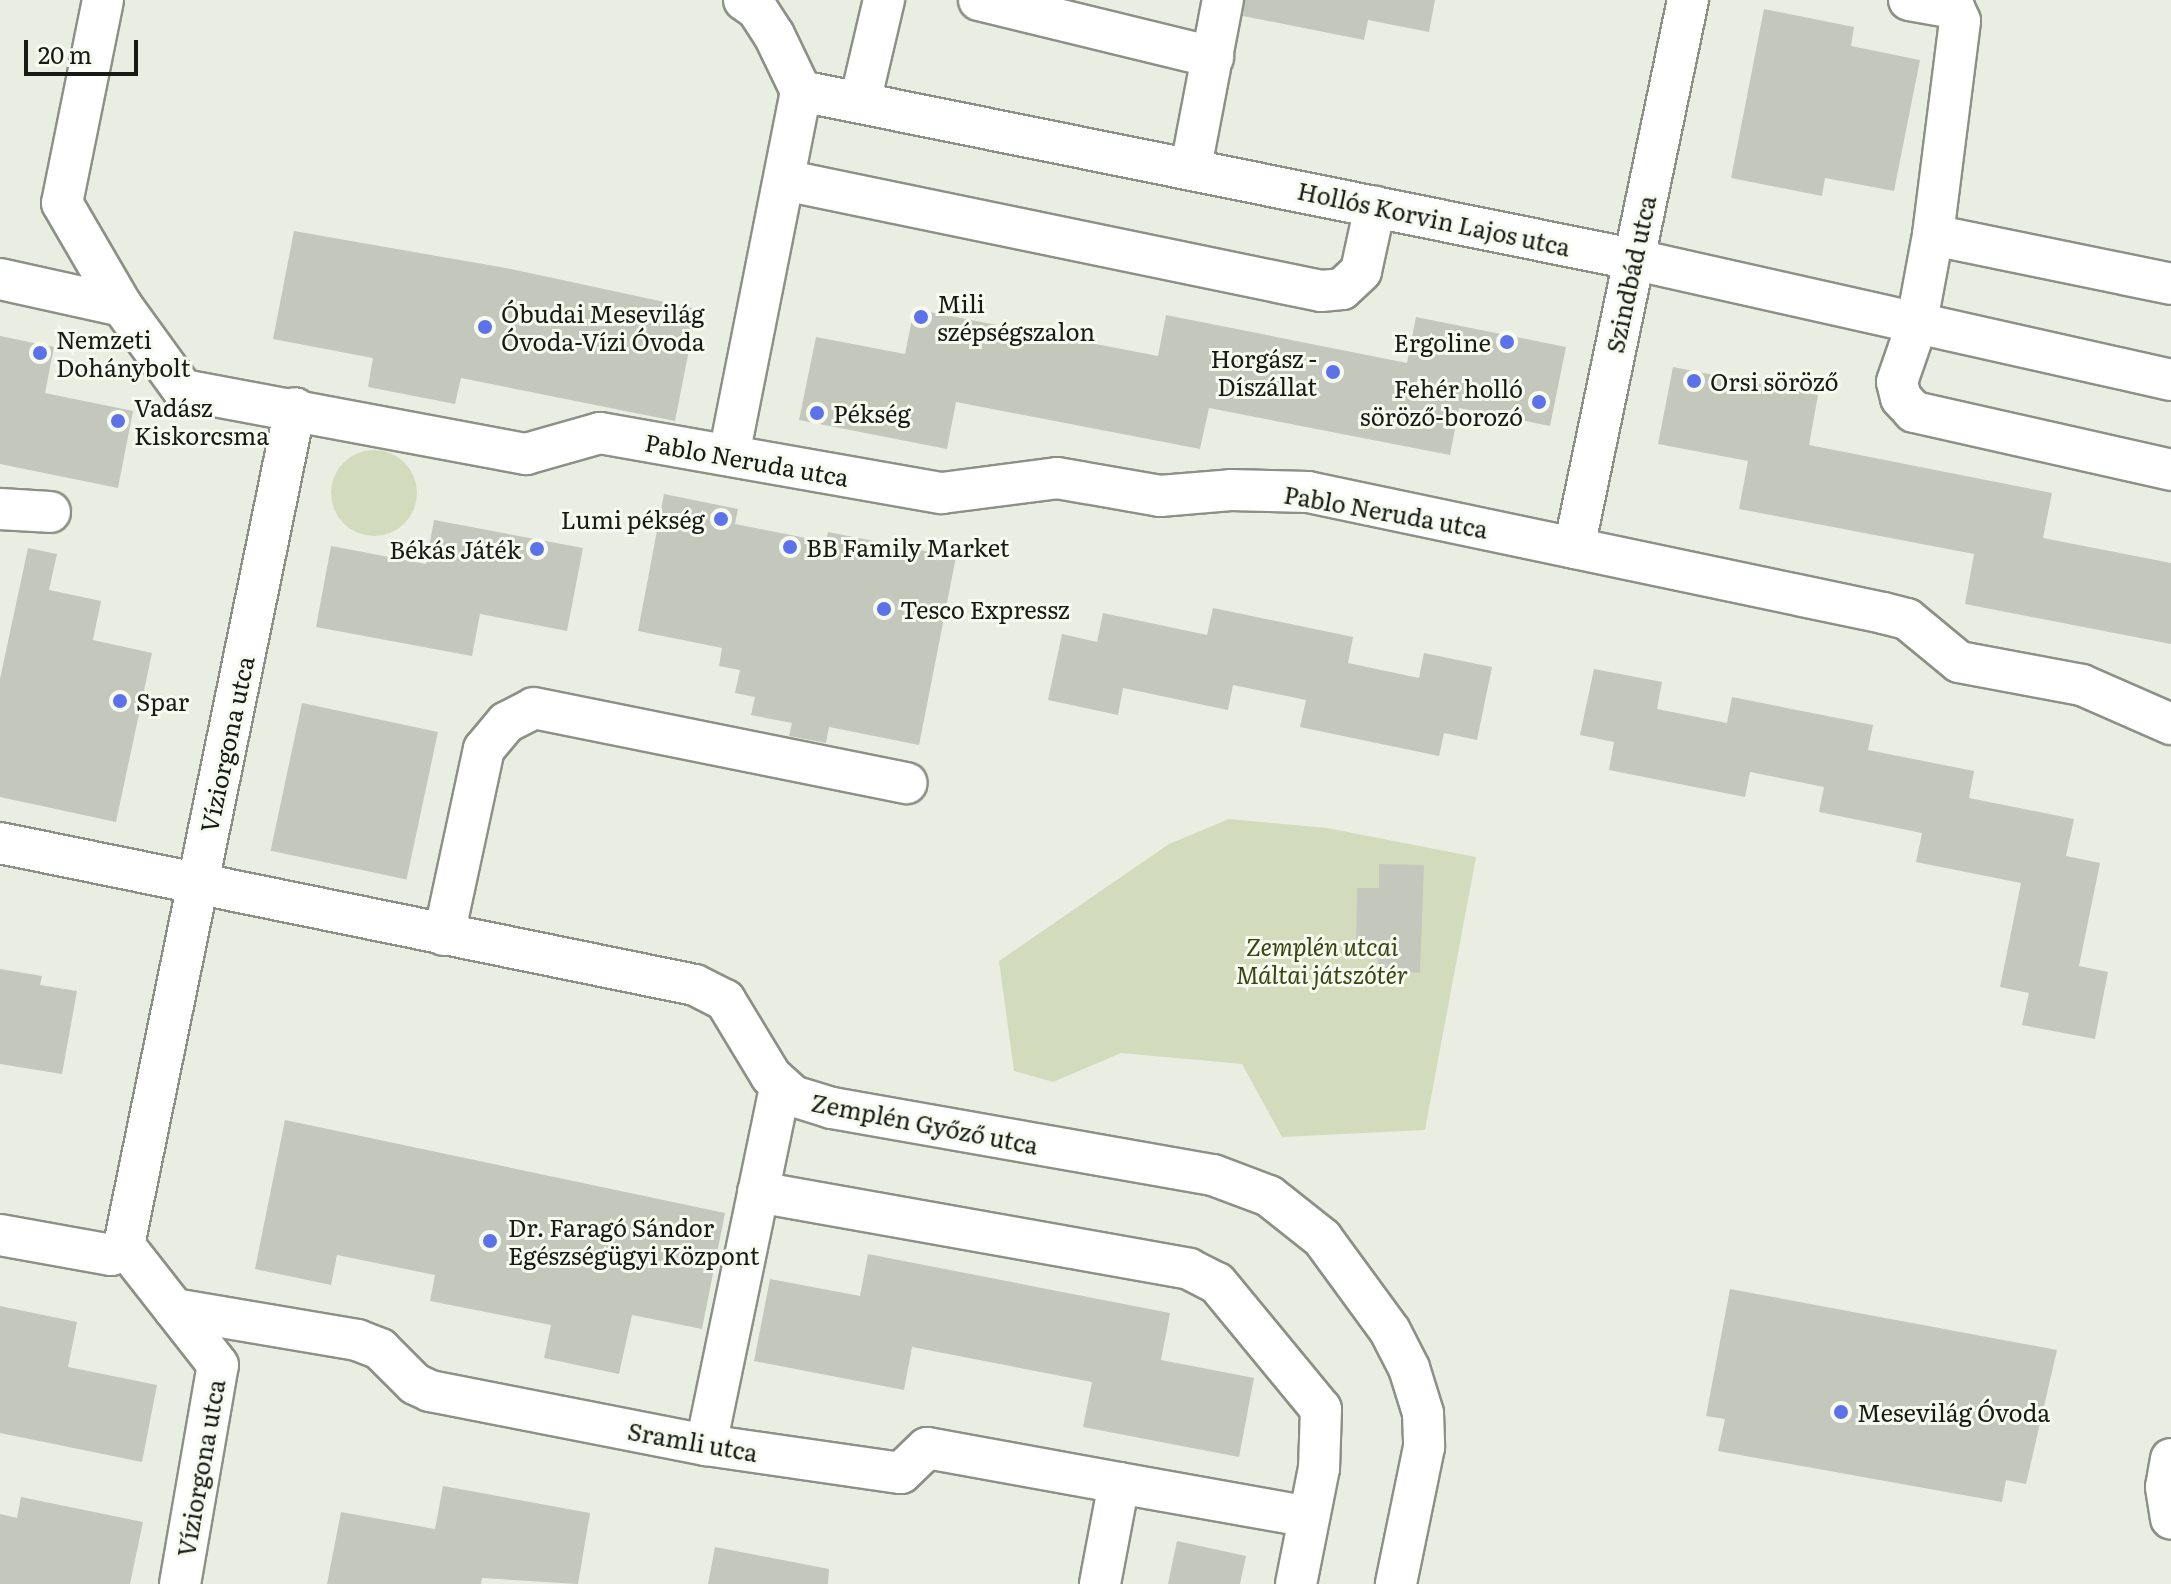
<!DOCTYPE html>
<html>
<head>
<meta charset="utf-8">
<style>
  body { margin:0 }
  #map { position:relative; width:2171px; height:1584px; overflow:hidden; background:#eaeee2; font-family:Literata,serif }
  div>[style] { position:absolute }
  .green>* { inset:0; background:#d2dcbc }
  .round { border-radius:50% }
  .building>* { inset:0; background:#c3c7bc; transform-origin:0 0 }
  .roads { filter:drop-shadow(2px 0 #8c9085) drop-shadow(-2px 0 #8c9085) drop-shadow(0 2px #8c9085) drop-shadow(0 -2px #8c9085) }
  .minor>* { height:40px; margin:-20px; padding:0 20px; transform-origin:20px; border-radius:20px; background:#fff }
  .dots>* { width:22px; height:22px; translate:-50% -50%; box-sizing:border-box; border:4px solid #f7fbef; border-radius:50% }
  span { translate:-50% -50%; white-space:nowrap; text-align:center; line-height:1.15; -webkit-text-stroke:6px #f7fbef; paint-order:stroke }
  .street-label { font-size:24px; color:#181a16 }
  .poi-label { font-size:24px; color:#181a16 }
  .left { translate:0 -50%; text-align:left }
  .right { translate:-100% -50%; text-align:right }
  .park-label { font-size:24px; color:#384412; font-style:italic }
  .scale { position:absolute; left:24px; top:40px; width:114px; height:36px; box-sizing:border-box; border:4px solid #181a16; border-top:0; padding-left:10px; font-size:24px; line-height:28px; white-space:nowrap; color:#181a16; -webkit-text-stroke:6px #f7fbef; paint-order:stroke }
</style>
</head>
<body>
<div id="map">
  <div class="green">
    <i class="round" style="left:331px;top:450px;width:86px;height:86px"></i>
    <i style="clip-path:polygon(1229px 819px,1327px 828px,1476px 857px,1425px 1130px,1282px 1137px,1242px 1064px,1121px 1053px,1053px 1082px,1014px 1071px,999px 961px,1169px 844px)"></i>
  </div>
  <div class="building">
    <i style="clip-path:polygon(1245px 0,1435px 0,1429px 32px,1368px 20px,1364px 40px,1243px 16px)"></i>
    <i style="clip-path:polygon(1764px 9px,1854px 27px,1851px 46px,1920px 60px,1894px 191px,1825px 178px,1822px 196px,1731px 178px)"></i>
    <i style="clip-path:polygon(294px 231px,511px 269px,697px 309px,675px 421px,461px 378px,455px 404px,368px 387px,373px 358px,273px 339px)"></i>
    <i style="clip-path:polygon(914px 309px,1158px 356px,1166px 315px,1407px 363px,1416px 317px,1566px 347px,1550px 426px,1459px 408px,1450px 455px,1209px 408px,1200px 449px,956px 402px,947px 449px,799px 420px,816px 337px,905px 354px)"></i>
    <i style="clip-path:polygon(0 336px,54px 347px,45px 393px,133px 411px,118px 488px,0 464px)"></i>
    <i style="clip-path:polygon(1673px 367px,1818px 395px,1809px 445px,2052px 493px,2043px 538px,2171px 563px,2171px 644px,1965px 604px,1974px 554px,1739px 509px,1748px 461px,1658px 444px)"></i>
    <i style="clip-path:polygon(664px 494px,738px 509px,735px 524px,826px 542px,828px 532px,956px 557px,919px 745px,829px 727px,826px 743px,789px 736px,792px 723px,751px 715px,755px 697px,735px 693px,740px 670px,719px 666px,722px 648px,638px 631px)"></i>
    <i style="clip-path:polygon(434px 520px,583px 548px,567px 631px,480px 614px,472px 656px,316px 627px,331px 546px,426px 564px)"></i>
    <i style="clip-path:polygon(28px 548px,57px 554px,49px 590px,101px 601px,93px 640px,152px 653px,116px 822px,0 797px,0 679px)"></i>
    <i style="clip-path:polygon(1213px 608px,1353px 637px,1348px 663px,1419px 678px,1424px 653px,1492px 667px,1477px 740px,1444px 733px,1439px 756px,1300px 727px,1306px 700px,1233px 685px,1228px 710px,1123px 688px,1118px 715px,1048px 700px,1062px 634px,1097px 642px,1103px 613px,1207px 635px)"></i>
    <i style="clip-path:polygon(1594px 669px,1662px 682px,1657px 709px,1727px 723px,1732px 697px,1873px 725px,1868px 750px,1974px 771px,1969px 798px,2074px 819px,2066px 856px,2100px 863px,2079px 966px,2108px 972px,2095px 1039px,2022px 1025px,2029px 993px,2000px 987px,2021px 883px,1916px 862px,1922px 833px,1819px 812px,1824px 787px,1750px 772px,1745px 797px,1609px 770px,1614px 742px,1580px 735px)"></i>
    <i style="left:302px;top:703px;width:139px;height:151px;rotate:12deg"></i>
    <i style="clip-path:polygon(1379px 864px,1424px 865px,1420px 973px,1378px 971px,1378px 949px,1356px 948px,1357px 888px,1379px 888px)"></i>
    <i style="clip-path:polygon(0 969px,42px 976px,40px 985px,77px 991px,62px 1074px,0 1064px)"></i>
    <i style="clip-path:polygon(285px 1120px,725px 1213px,702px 1329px,632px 1315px,619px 1374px,544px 1358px,551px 1325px,430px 1301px,435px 1275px,337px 1255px,331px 1285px,255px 1269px)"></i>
    <i style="clip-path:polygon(868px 1254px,1170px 1313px,1161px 1360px,1254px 1378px,1239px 1457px,1083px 1427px,1092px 1382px,912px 1347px,904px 1390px,754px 1361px,770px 1279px,860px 1296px)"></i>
    <i style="clip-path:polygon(1730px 1289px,2057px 1350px,2026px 1484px,2006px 1480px,2002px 1502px,1718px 1451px,1725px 1419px,1706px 1416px)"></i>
    <i style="clip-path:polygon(0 1306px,77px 1322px,68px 1367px,157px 1385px,142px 1462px,0 1433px)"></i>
    <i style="clip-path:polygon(443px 1486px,590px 1513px,578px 1584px,482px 1578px,481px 1584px,327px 1584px,341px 1512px,435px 1529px)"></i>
    <i style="clip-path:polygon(21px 1497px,143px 1522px,130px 1584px,0 1584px,0 1514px,17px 1518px)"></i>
    <i style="clip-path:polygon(1177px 1541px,1246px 1556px,1240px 1584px,1168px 1584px)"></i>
    <i style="clip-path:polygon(715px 1547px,829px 1569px,828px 1584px,708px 1584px)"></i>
  </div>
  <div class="roads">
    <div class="minor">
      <i style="left:103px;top:0;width:207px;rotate:101.4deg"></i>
      <i style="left:62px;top:203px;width:119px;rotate:59.8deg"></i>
      <i style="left:122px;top:306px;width:104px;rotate:54deg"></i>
      <i style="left:183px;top:390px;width:349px;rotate:10.6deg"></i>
      <i style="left:526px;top:454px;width:77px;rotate:-15.8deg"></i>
      <i style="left:600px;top:433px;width:347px;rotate:10deg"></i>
      <i style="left:942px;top:493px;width:116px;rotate:-7.4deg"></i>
      <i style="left:1057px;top:478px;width:105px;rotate:9.9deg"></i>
      <i style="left:1160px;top:496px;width:71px;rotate:-4.8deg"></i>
      <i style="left:1231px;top:490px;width:77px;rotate:1.5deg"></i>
      <i style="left:1308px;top:492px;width:588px;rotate:11.88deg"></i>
      <i style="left:1883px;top:613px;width:25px;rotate:14deg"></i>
      <i style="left:1907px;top:619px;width:67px;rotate:39.6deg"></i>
      <i style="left:1959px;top:662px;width:125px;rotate:10.6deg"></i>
      <i style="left:2082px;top:685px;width:97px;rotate:23.7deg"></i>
      <i style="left:744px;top:0;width:16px;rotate:35deg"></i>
      <i style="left:757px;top:9px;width:31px;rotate:57deg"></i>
      <i style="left:774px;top:35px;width:62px;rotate:64.3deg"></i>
      <i style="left:979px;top:0;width:241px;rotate:13.7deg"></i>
      <i style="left:1909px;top:0;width:46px;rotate:10.1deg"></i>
      <i style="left:1954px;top:8px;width:14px;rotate:65deg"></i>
      <i style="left:1960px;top:21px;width:216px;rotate:97.2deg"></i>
      <i style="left:1933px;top:235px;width:94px;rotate:100.5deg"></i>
      <i style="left:1916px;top:327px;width:58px;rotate:109.1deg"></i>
      <i style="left:1897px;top:382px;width:16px;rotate:76deg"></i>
      <i style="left:1901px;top:398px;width:19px;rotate:47deg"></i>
      <i style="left:1914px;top:412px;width:263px;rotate:12.7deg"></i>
      <i style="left:801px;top:91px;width:848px;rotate:11.43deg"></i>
      <i style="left:1632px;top:259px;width:552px;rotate:12.65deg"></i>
      <i style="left:860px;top:102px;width:105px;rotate:-76.8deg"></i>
      <i style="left:1191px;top:167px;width:170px;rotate:-79.2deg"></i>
      <i style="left:784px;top:180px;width:548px;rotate:11.68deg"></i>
      <i style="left:1321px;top:291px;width:21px;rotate:-5deg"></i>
      <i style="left:1342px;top:289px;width:26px;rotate:-43deg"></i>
      <i style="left:1361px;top:271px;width:66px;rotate:-77.7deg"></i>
      <i style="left:1933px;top:235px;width:243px;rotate:11.6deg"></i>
      <i style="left:0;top:279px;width:125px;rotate:12.5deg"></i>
      <i style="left:729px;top:455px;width:371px;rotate:-78.8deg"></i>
      <i style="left:0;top:509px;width:50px;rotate:3.4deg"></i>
      <i style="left:1574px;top:548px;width:560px;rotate:-78.25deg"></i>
      <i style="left:0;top:843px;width:709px;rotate:11.55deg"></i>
      <i style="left:695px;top:985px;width:34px;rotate:27deg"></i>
      <i style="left:725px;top:1000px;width:89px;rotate:58.8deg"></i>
      <i style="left:771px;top:1076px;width:30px;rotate:42deg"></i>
      <i style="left:793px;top:1096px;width:41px;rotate:17.1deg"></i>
      <i style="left:832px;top:1108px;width:387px;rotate:10deg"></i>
      <i style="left:1213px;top:1175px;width:60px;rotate:20.6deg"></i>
      <i style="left:1269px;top:1196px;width:68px;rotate:38.4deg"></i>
      <i style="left:1322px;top:1238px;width:115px;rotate:53.8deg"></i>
      <i style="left:1390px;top:1331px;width:42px;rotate:62.8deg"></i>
      <i style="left:1409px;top:1368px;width:47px;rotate:72.7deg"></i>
      <i style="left:1423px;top:1413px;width:34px;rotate:88deg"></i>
      <i style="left:1424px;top:1447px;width:140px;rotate:101.6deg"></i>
      <i style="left:444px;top:935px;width:190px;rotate:-77.9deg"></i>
      <i style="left:484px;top:749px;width:35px;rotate:-50deg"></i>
      <i style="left:507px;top:722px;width:30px;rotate:-27deg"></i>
      <i style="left:534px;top:708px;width:380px;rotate:11.4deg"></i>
      <i style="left:758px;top:1192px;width:438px;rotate:10.1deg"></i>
      <i style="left:1189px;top:1269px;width:31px;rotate:27deg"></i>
      <i style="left:1217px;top:1283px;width:163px;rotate:50.5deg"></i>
      <i style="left:1321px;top:1409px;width:59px;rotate:91.9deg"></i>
      <i style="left:1319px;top:1468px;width:118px;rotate:101.2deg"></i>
      <i style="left:0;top:1235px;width:113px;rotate:10.2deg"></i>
      <i style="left:111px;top:1255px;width:16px;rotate:-38deg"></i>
      <i style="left:174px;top:1309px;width:186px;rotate:9.6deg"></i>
      <i style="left:357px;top:1340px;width:25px;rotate:21deg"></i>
      <i style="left:380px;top:1349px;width:49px;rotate:45deg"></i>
      <i style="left:415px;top:1384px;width:17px;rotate:25deg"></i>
      <i style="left:430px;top:1391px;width:281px;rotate:11.1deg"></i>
      <i style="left:706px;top:1445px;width:197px;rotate:8.2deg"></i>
      <i style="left:901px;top:1473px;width:36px;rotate:-44deg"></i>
      <i style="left:927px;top:1448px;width:195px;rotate:10.3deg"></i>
      <i style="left:1119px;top:1483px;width:103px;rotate:100.7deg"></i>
      <i style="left:706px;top:1445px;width:366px;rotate:-78.3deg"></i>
      <i style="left:2171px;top:1459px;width:28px;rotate:100deg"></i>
      <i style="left:2166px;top:1487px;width:32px;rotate:81deg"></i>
      <i style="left:1119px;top:1483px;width:193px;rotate:10.1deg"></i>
      <i style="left:180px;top:1584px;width:222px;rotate:-80.2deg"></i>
      <i style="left:218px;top:1365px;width:152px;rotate:-128.1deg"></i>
      <i style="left:124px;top:1245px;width:854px;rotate:-78.45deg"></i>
    </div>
  </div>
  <div class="dots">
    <i style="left:921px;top:317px;background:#5c72e9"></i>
    <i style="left:485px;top:327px;background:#5c72e9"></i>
    <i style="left:1507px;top:342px;background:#5c72e9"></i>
    <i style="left:40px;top:353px;background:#5c72e9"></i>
    <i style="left:1333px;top:372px;background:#5c72e9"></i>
    <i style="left:1694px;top:381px;background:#5c72e9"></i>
    <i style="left:1539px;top:402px;background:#5c72e9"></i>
    <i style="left:817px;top:413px;background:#5c72e9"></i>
    <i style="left:118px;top:421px;background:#5c72e9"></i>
    <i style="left:721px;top:519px;background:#5c72e9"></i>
    <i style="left:790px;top:547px;background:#5c72e9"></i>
    <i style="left:537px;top:549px;background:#5c72e9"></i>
    <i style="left:884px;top:609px;background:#5c72e9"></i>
    <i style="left:120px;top:701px;background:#5c72e9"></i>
    <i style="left:490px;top:1241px;background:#5c72e9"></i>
    <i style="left:1841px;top:1412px;background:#5c72e9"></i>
  </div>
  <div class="street-label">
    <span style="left:1434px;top:218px;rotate:12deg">Hollós Korvin Lajos utca</span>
    <span style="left:1630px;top:274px;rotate:-78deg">Szindbád utca</span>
    <span style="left:747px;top:459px;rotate:10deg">Pablo Neruda utca</span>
    <span style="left:1386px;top:511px;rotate:10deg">Pablo Neruda utca</span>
    <span style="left:226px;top:744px;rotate:-78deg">Víziorgona utca</span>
    <span style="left:925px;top:1123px;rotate:11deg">Zemplén Győző utca</span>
    <span style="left:693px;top:1441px;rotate:10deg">Sramli utca</span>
    <span style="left:200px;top:1468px;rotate:-80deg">Víziorgona utca</span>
  </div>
  <div class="poi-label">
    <span class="left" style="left:937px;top:317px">Mili<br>szépségszalon</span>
    <span class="left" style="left:501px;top:327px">Óbudai Mesevilág<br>Óvoda-Vízi Óvoda</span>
    <span class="left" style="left:56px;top:353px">Nemzeti<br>Dohánybolt</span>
    <span class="right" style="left:1491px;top:342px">Ergoline</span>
    <span class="right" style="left:1317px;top:372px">Horgász -<br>Díszállat</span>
    <span class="left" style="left:1710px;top:381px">Orsi söröző</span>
    <span class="right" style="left:1523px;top:402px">Fehér holló<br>söröző-borozó</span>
    <span class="left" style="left:134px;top:421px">Vadász<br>Kiskorcsma</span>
    <span class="left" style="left:833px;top:413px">Pékség</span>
    <span class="right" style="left:705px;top:519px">Lumi pékség</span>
    <span class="left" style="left:806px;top:547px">BB Family Market</span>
    <span class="right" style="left:521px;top:549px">Békás Játék</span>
    <span class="left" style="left:900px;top:609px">Tesco Expressz</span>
    <span class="left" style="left:136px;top:701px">Spar</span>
    <span class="left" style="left:508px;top:1241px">Dr. Faragó Sándor<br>Egészségügyi Központ</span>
    <span class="left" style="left:1857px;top:1412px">Mesevilág Óvoda</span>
  </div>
  <div class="park-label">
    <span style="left:1322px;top:960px">Zemplén utcai<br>Máltai játszótér</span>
  </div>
  <div class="scale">20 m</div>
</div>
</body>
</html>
